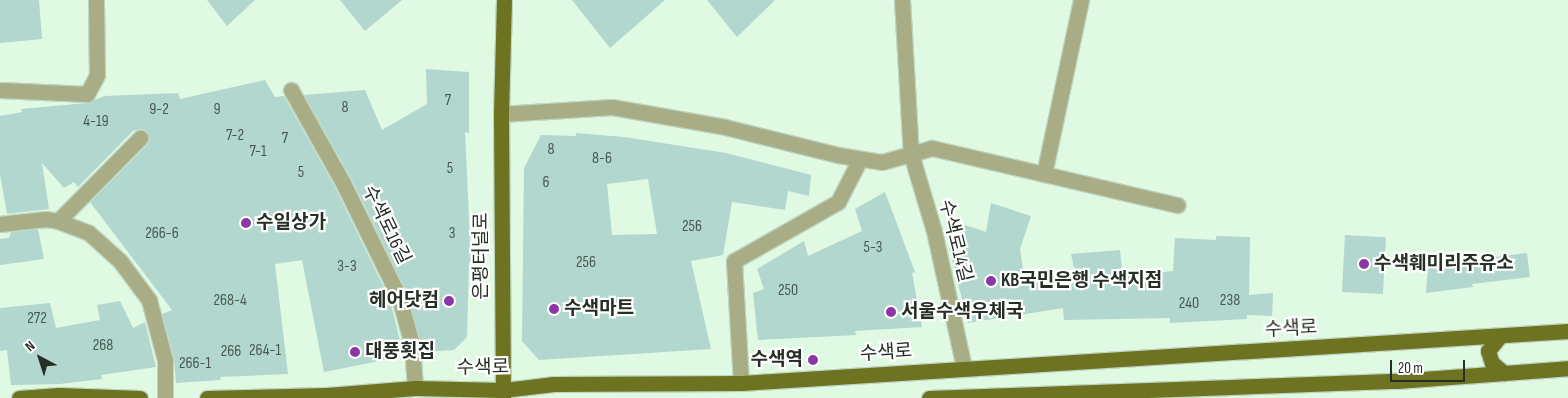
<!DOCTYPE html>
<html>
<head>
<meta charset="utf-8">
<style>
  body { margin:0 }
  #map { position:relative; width:1568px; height:398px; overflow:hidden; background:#dff9e2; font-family:"Sofia Sans Condensed","Noto Sans KR",sans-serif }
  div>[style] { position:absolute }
  .building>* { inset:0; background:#b1d7cf; transform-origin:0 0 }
  .roads { filter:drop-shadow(1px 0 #bed5c0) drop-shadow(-1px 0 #bed5c0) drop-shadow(0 1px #bed5c0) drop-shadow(0 -1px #bed5c0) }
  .minor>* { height:15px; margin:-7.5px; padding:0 7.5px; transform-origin:7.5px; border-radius:7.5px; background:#a8ad86 }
  .major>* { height:15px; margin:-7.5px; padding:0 7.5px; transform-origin:7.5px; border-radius:7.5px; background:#6d7321 }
  .dots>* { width:14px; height:14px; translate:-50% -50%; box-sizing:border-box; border:2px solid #fff; border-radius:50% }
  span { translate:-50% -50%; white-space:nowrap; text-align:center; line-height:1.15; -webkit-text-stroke:4.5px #fff; paint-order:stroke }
  .number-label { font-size:16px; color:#485950 }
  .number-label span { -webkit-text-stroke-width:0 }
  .poi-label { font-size:19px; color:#252f26; font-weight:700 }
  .left { translate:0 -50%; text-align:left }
  .right { translate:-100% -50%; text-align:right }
  .street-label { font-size:19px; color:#252f26 }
  .north { position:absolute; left:15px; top:333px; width:50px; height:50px; -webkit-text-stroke:4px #fff; paint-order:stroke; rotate:320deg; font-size:14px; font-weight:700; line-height:20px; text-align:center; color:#252f26 }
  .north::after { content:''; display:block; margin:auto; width:18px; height:22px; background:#252f26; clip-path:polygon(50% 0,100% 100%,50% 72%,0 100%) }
  .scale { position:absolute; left:1390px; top:360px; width:75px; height:22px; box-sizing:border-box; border:2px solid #252f26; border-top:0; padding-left:6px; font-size:15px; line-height:18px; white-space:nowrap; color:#252f26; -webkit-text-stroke:4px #fff; paint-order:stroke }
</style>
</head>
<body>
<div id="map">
  <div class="building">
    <i style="clip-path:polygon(0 0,39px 0,42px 39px,0 43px)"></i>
    <i style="clip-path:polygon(207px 0,255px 0,227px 26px)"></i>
    <i style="clip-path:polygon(340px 0,402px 0,365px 31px)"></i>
    <i style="clip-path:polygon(572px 0,665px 0,610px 48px)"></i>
    <i style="clip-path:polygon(707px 0,775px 0,737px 37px)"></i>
    <i style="clip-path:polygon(426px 69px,469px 72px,469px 133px,465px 132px,471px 262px,469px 262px,467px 337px,454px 350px,422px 352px,407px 293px,351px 178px,304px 95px,365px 90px,382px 130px,427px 104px)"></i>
    <i style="clip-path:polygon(265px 80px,275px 97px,284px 96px,335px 187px,390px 300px,403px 353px,399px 353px,400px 357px,324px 372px,302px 260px,275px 264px,288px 374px,220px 377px,221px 380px,176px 383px,174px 358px,162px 314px,172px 310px,90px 202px,147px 145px,149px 140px,147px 132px,142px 129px,133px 131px,78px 187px,74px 182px,64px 188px,42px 163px,49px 209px,7px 214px,0 174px,0 116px,22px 112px,21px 109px,87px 103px,105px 96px,178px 93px,180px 99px)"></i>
    <i style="clip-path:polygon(evenodd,576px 133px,624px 137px,726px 153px,811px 175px,809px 196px,788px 191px,785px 210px,732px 202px,723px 255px,691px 261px,711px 349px,539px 360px,522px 341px,524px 168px,541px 135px,576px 136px,576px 133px,648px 179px,657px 234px,612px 235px,607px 184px,648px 179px)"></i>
    <i style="clip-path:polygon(885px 192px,915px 272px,912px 273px,922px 327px,855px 331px,856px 335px,758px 340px,753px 293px,764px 289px,757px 269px,804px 241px,808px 256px,862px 231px,855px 209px)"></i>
    <i style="clip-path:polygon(991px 203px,1031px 216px,1020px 249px,1025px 283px,1076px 278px,1071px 254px,1120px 250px,1123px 277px,1173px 271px,1175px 238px,1216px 240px,1216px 236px,1250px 237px,1249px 295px,1273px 293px,1272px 316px,1247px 315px,1247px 319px,1170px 323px,1170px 318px,1064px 320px,1063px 308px,968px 323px,949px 248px,965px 225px,986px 232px)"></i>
    <i style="clip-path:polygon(38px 229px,44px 259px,0 265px,0 239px,9px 238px,11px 232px)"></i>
    <i style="left:1345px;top:235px;width:41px;height:57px;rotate:3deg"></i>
    <i style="clip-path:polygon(1527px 253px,1530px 277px,1472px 284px,1473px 287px,1426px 293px,1429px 255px,1469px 255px,1470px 260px)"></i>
    <i style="clip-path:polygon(120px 301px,133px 328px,145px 322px,156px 367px,101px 375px,102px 379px,60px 384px,11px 385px,7px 350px,0 351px,0 308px,50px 303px,56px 328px,100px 320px,97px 305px)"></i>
  </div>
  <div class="roads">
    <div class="minor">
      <i style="left:902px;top:0;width:154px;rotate:86.7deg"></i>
      <i style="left:911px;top:154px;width:80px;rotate:73.4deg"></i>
      <i style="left:934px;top:231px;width:140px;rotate:77.6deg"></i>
      <i style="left:0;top:90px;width:87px;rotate:2.6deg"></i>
      <i style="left:87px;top:94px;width:21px;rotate:-62deg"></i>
      <i style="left:97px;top:75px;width:75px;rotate:-90.8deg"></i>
      <i style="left:291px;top:90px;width:107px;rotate:60.8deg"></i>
      <i style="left:343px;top:183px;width:127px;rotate:63.8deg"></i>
      <i style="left:399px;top:297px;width:50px;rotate:74.8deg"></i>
      <i style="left:412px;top:345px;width:43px;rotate:86deg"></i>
      <i style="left:501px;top:114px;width:111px;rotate:-3.6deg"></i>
      <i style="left:612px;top:107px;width:115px;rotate:10deg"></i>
      <i style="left:725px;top:127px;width:116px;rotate:13.9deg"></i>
      <i style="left:838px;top:155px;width:45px;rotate:9deg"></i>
      <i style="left:882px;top:162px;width:52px;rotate:-15.6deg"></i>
      <i style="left:932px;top:148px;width:252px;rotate:13.1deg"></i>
      <i style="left:1044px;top:174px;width:178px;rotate:-78deg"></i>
      <i style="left:58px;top:221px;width:117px;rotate:-45.3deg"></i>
      <i style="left:0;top:224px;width:46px;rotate:-6.2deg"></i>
      <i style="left:46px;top:219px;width:12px;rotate:9deg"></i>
      <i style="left:58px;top:221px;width:33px;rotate:21deg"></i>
      <i style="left:89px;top:233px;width:42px;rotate:42.1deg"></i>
      <i style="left:120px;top:261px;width:49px;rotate:53.4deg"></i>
      <i style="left:149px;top:300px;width:62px;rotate:75.1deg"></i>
      <i style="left:165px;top:360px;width:38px;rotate:90deg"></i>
      <i style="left:741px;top:383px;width:122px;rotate:-93.3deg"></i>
      <i style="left:734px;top:261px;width:120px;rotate:-29.6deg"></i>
      <i style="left:838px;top:202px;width:48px;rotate:-62.9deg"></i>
    </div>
    <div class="major">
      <i style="left:1500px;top:336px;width:19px;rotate:129deg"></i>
      <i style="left:1488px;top:351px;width:13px;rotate:72deg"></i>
      <i style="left:1492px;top:363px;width:16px;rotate:40deg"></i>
      <i style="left:19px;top:398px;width:40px;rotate:-4.3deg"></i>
      <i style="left:59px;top:395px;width:81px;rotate:2.1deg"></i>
      <i style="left:207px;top:398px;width:120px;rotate:-1.4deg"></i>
      <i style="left:327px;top:395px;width:88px;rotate:-4.5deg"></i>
      <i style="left:415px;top:388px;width:88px;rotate:1.3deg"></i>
      <i style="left:503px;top:390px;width:51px;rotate:-6.7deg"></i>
      <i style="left:554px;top:384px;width:187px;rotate:-0.3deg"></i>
      <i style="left:741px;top:383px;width:829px;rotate:-3.6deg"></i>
      <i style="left:503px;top:398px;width:284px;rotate:-90.4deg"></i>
      <i style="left:501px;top:114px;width:114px;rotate:-88.5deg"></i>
      <i style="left:929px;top:398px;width:468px;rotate:-2.1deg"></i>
      <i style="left:1397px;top:381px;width:171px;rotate:-4.3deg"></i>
    </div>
  </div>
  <div class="dots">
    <i style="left:246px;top:223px;background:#8b38a6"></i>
    <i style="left:1364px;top:264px;background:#8b38a6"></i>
    <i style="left:991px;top:281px;background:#8b38a6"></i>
    <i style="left:449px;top:301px;background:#8b38a6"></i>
    <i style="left:554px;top:309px;background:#8b38a6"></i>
    <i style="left:891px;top:312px;background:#8b38a6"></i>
    <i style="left:355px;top:352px;background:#8b38a6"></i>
    <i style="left:813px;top:360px;background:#8b38a6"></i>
  </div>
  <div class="number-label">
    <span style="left:448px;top:101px">7</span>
    <span style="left:345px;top:108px">8</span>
    <span style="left:159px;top:110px">9-2</span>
    <span style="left:217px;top:110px">9</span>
    <span style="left:96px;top:122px">4-19</span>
    <span style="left:235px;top:136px">7-2</span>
    <span style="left:285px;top:139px">7</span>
    <span style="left:551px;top:150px">8</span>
    <span style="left:258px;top:152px">7-1</span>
    <span style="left:602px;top:159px">8-6</span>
    <span style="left:450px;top:169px">5</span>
    <span style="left:301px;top:173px">5</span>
    <span style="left:546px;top:183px">6</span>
    <span style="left:692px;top:227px">256</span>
    <span style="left:162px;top:234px">266-6</span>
    <span style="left:452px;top:234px">3</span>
    <span style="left:873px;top:248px">5-3</span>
    <span style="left:586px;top:263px">256</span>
    <span style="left:347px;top:267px">3-3</span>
    <span style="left:788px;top:291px">250</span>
    <span style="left:230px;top:301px">268-4</span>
    <span style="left:1230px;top:301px">238</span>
    <span style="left:1189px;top:304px">240</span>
    <span style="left:37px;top:319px">272</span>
    <span style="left:103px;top:346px">268</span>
    <span style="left:265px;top:351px">264-1</span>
    <span style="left:231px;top:352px">266</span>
    <span style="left:195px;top:364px">266-1</span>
  </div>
  <div class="poi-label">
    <span class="left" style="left:256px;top:223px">수일상가</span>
    <span class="left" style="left:1374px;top:264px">수색훼미리주유소</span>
    <span class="left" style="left:1001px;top:281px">KB국민은행 수색지점</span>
    <span class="right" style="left:439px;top:301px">헤어닷컴</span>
    <span class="left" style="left:564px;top:309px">수색마트</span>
    <span class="left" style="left:901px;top:312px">서울수색우체국</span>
    <span class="left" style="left:365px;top:352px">대풍횟집</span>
    <span class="right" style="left:803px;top:360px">수색역</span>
  </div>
  <div class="street-label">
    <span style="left:386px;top:225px;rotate:64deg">수색로16길</span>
    <span style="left:955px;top:241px;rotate:76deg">수색로14길</span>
    <span style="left:482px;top:256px;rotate:-90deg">은평터널로</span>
    <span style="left:1291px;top:329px;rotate:-3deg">수색로</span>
    <span style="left:886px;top:353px;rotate:-4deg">수색로</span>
    <span style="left:483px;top:368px;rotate:-1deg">수색로</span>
  </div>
  <div class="north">N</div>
  <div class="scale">20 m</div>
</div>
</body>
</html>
